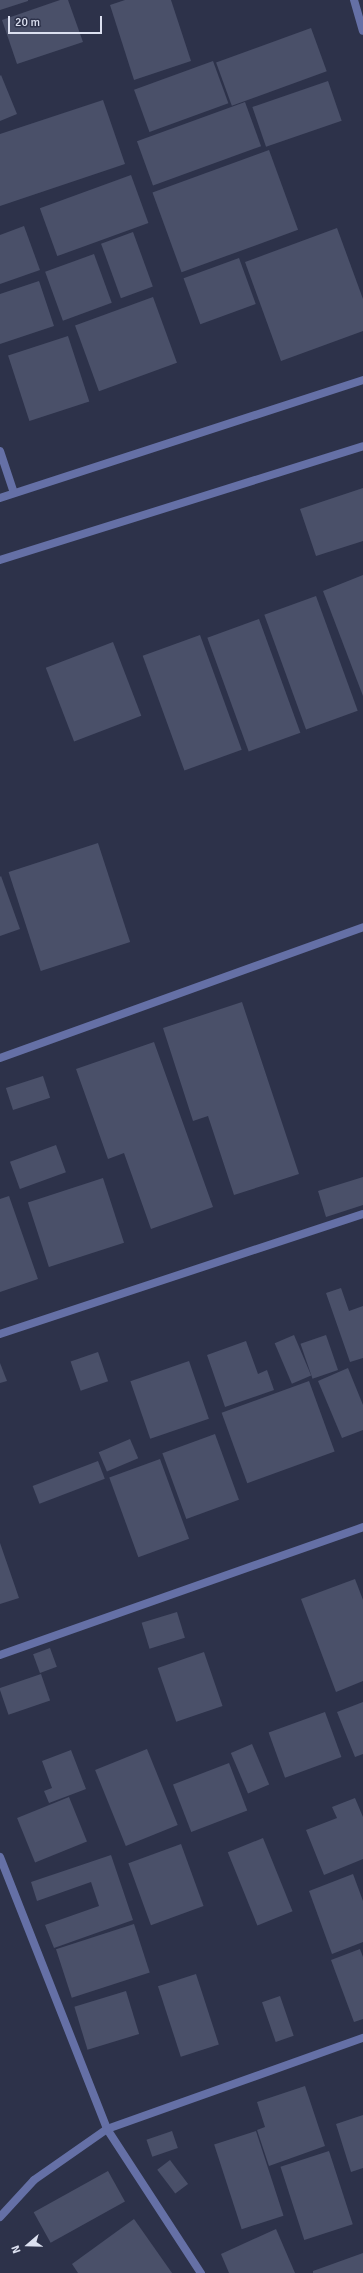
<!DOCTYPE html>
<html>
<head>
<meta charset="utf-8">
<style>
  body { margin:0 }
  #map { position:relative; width:363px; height:2273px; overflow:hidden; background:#2d324a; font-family:Signika,sans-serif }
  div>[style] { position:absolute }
  .building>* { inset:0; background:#4a5069; transform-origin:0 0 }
  .street>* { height:8px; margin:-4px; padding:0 4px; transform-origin:4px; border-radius:4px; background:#6570a6 }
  span { translate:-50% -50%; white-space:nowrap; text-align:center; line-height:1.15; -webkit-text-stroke:3.5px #2d324a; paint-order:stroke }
  .north { position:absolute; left:8px; top:2225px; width:40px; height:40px; -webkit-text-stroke:3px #2d324a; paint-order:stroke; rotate:250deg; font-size:11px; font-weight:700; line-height:16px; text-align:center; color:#dce0f0 }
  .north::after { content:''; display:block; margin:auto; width:14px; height:18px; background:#dce0f0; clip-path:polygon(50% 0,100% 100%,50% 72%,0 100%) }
  .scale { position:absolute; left:8px; top:16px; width:94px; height:18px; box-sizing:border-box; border:2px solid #dce0f0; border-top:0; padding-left:5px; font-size:12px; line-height:14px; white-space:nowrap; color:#dce0f0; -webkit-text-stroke:3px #2d324a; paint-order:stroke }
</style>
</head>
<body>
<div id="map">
  <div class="building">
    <i style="clip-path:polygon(0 0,28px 0,28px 1px,0 10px)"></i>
    <i style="clip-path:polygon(60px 0,68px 0,83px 42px,17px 64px,2px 20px)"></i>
    <i style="clip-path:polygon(125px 0,171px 0,191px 61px,134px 80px,110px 5px)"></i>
    <i style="left:311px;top:28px;width:46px;height:101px;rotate:70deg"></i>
    <i style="left:213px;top:61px;width:45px;height:84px;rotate:70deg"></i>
    <i style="clip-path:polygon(1px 75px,17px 114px,0 121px,0 76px)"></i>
    <i style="left:328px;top:81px;width:42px;height:80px;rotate:71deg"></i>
    <i style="clip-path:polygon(103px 100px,125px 164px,0 206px,0 134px)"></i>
    <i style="left:245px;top:102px;width:47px;height:115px;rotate:70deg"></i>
    <i style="left:269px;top:150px;width:85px;height:124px;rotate:70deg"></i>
    <i style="left:131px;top:175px;width:51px;height:97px;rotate:70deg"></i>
    <i style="clip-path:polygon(24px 226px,40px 270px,0 284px,0 235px)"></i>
    <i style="clip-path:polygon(337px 228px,363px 299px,363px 331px,281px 361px,245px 262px)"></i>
    <i style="left:133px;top:232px;width:58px;height:34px;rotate:70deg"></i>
    <i style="left:94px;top:254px;width:52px;height:52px;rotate:70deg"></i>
    <i style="left:239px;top:258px;width:49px;height:59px;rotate:70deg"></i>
    <i style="clip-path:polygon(39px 281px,54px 326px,0 344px,0 294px)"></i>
    <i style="left:153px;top:297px;width:70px;height:83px;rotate:70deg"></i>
    <i style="left:68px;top:336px;width:69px;height:63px;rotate:72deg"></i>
    <i style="clip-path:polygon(363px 488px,363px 541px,316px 556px,300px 509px)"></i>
    <i style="clip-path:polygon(363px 575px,363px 696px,323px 591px)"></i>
    <i style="left:316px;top:596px;width:122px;height:55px;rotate:70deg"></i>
    <i style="left:259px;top:619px;width:121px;height:55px;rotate:70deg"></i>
    <i style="left:200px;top:635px;width:122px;height:61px;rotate:70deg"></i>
    <i style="left:113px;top:642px;width:79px;height:72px;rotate:69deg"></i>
    <i style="left:98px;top:843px;width:104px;height:94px;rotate:72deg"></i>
    <i style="clip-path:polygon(1px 876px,20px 929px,0 936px,0 877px)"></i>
    <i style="clip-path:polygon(242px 1002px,299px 1174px,234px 1195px,208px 1116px,193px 1121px,163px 1028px)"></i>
    <i style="clip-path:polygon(154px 1042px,213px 1207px,151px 1229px,124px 1153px,108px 1159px,76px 1069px)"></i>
    <i style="left:43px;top:1076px;width:23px;height:39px;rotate:72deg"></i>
    <i style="left:56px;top:1145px;width:29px;height:49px;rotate:70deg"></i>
    <i style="clip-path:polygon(363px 1177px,363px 1205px,326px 1217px,318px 1191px)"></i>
    <i style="left:103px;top:1178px;width:68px;height:79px;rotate:72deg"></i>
    <i style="clip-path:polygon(9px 1196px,38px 1279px,0 1292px,0 1199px)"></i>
    <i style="clip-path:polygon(341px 1288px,349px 1311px,363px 1306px,363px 1358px,350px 1362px,326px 1293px)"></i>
    <i style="left:294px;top:1335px;width:44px;height:21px;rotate:67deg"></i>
    <i style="left:326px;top:1335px;width:37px;height:27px;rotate:71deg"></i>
    <i style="clip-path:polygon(246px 1341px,258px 1374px,267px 1370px,274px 1390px,225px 1407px,207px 1355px)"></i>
    <i style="left:98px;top:1352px;width:31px;height:29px;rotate:71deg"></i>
    <i style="left:189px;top:1361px;width:61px;height:62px;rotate:71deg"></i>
    <i style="clip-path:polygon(0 1363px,7px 1381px,0 1383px)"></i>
    <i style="clip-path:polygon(348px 1368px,363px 1405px,363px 1430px,342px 1438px,318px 1381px)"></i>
    <i style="left:309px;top:1381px;width:75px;height:93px;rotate:70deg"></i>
    <i style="left:215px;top:1434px;width:70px;height:56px;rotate:70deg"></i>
    <i style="left:130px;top:1439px;width:21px;height:34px;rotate:67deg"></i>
    <i style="left:160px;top:1459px;width:85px;height:54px;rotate:70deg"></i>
    <i style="left:98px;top:1461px;width:19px;height:70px;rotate:69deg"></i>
    <i style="clip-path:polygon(0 1543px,19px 1598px,0 1604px)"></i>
    <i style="clip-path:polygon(355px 1579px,363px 1600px,363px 1681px,336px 1692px,301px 1599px)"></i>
    <i style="left:177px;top:1612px;width:27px;height:37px;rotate:73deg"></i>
    <i style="left:50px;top:1648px;width:20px;height:18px;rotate:70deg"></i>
    <i style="left:204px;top:1652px;width:57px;height:49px;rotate:71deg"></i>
    <i style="left:41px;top:1674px;width:28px;height:44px;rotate:71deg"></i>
    <i style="clip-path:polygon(363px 1702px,363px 1754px,355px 1757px,337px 1712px)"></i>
    <i style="left:325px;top:1712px;width:48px;height:60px;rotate:70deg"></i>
    <i style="left:252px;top:1744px;width:44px;height:23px;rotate:67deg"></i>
    <i style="left:147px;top:1749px;width:82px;height:56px;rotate:68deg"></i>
    <i style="clip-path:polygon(71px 1750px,86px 1789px,49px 1803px,44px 1791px,52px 1788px,42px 1761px)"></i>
    <i style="left:229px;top:1763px;width:51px;height:60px;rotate:69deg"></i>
    <i style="left:69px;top:1797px;width:48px;height:56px;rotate:68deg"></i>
    <i style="clip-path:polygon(355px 1798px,363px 1817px,363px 1859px,324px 1875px,306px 1830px,337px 1818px,332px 1807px)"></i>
    <i style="left:263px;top:1838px;width:79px;height:38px;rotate:68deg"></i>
    <i style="left:181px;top:1844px;width:66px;height:56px;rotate:70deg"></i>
    <i style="clip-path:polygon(111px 1855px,133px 1920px,54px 1948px,45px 1925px,99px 1906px,91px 1882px,37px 1901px,31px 1882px)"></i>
    <i style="clip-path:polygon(353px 1874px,363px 1901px,363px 1942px,332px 1954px,309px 1891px)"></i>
    <i style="left:134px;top:1924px;width:51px;height:82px;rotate:72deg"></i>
    <i style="clip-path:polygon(360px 1949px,363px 1957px,363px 2019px,354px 2022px,331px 1960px)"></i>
    <i style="left:196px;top:1974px;width:74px;height:40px;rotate:72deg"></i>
    <i style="left:126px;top:1991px;width:45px;height:54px;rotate:73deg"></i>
    <i style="left:280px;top:1996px;width:42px;height:19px;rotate:71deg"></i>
    <i style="clip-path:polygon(305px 2086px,325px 2146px,269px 2166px,257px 2130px,265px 2127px,257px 2102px)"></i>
    <i style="clip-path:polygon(363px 2115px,363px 2168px,351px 2172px,336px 2124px)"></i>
    <i style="left:172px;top:2131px;width:18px;height:27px;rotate:71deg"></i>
    <i style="left:256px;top:2131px;width:89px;height:44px;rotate:72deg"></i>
    <i style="left:329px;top:2151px;width:77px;height:51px;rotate:72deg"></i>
    <i style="left:170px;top:2160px;width:30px;height:16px;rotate:53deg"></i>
    <i style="left:108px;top:2171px;width:35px;height:85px;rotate:61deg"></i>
    <i style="clip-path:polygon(134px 2219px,172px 2273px,78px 2273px,72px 2264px)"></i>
    <i style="clip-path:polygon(276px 2229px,295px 2273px,229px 2273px,221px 2254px)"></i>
    <i style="clip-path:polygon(363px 2253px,363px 2273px,313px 2273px,313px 2271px)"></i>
  </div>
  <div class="street">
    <i style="left:354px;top:0;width:32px;rotate:74deg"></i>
    <i style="left:0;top:451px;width:44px;rotate:71.6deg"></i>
    <i style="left:0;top:498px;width:382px;rotate:-18deg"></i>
    <i style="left:0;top:560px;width:380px;rotate:-17.4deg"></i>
    <i style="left:0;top:1058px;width:386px;rotate:-19.8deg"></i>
    <i style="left:0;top:1334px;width:382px;rotate:-18.3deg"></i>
    <i style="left:0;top:1655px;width:385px;rotate:-19.4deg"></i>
    <i style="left:0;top:1857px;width:292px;rotate:68.5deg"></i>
    <i style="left:107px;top:2129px;width:172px;rotate:56.9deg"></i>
    <i style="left:0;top:2217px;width:50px;rotate:-47.4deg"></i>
    <i style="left:34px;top:2180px;width:89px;rotate:-34.9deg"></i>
    <i style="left:107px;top:2129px;width:272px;rotate:-19.6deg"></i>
  </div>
  <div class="north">N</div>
  <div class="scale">20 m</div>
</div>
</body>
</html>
